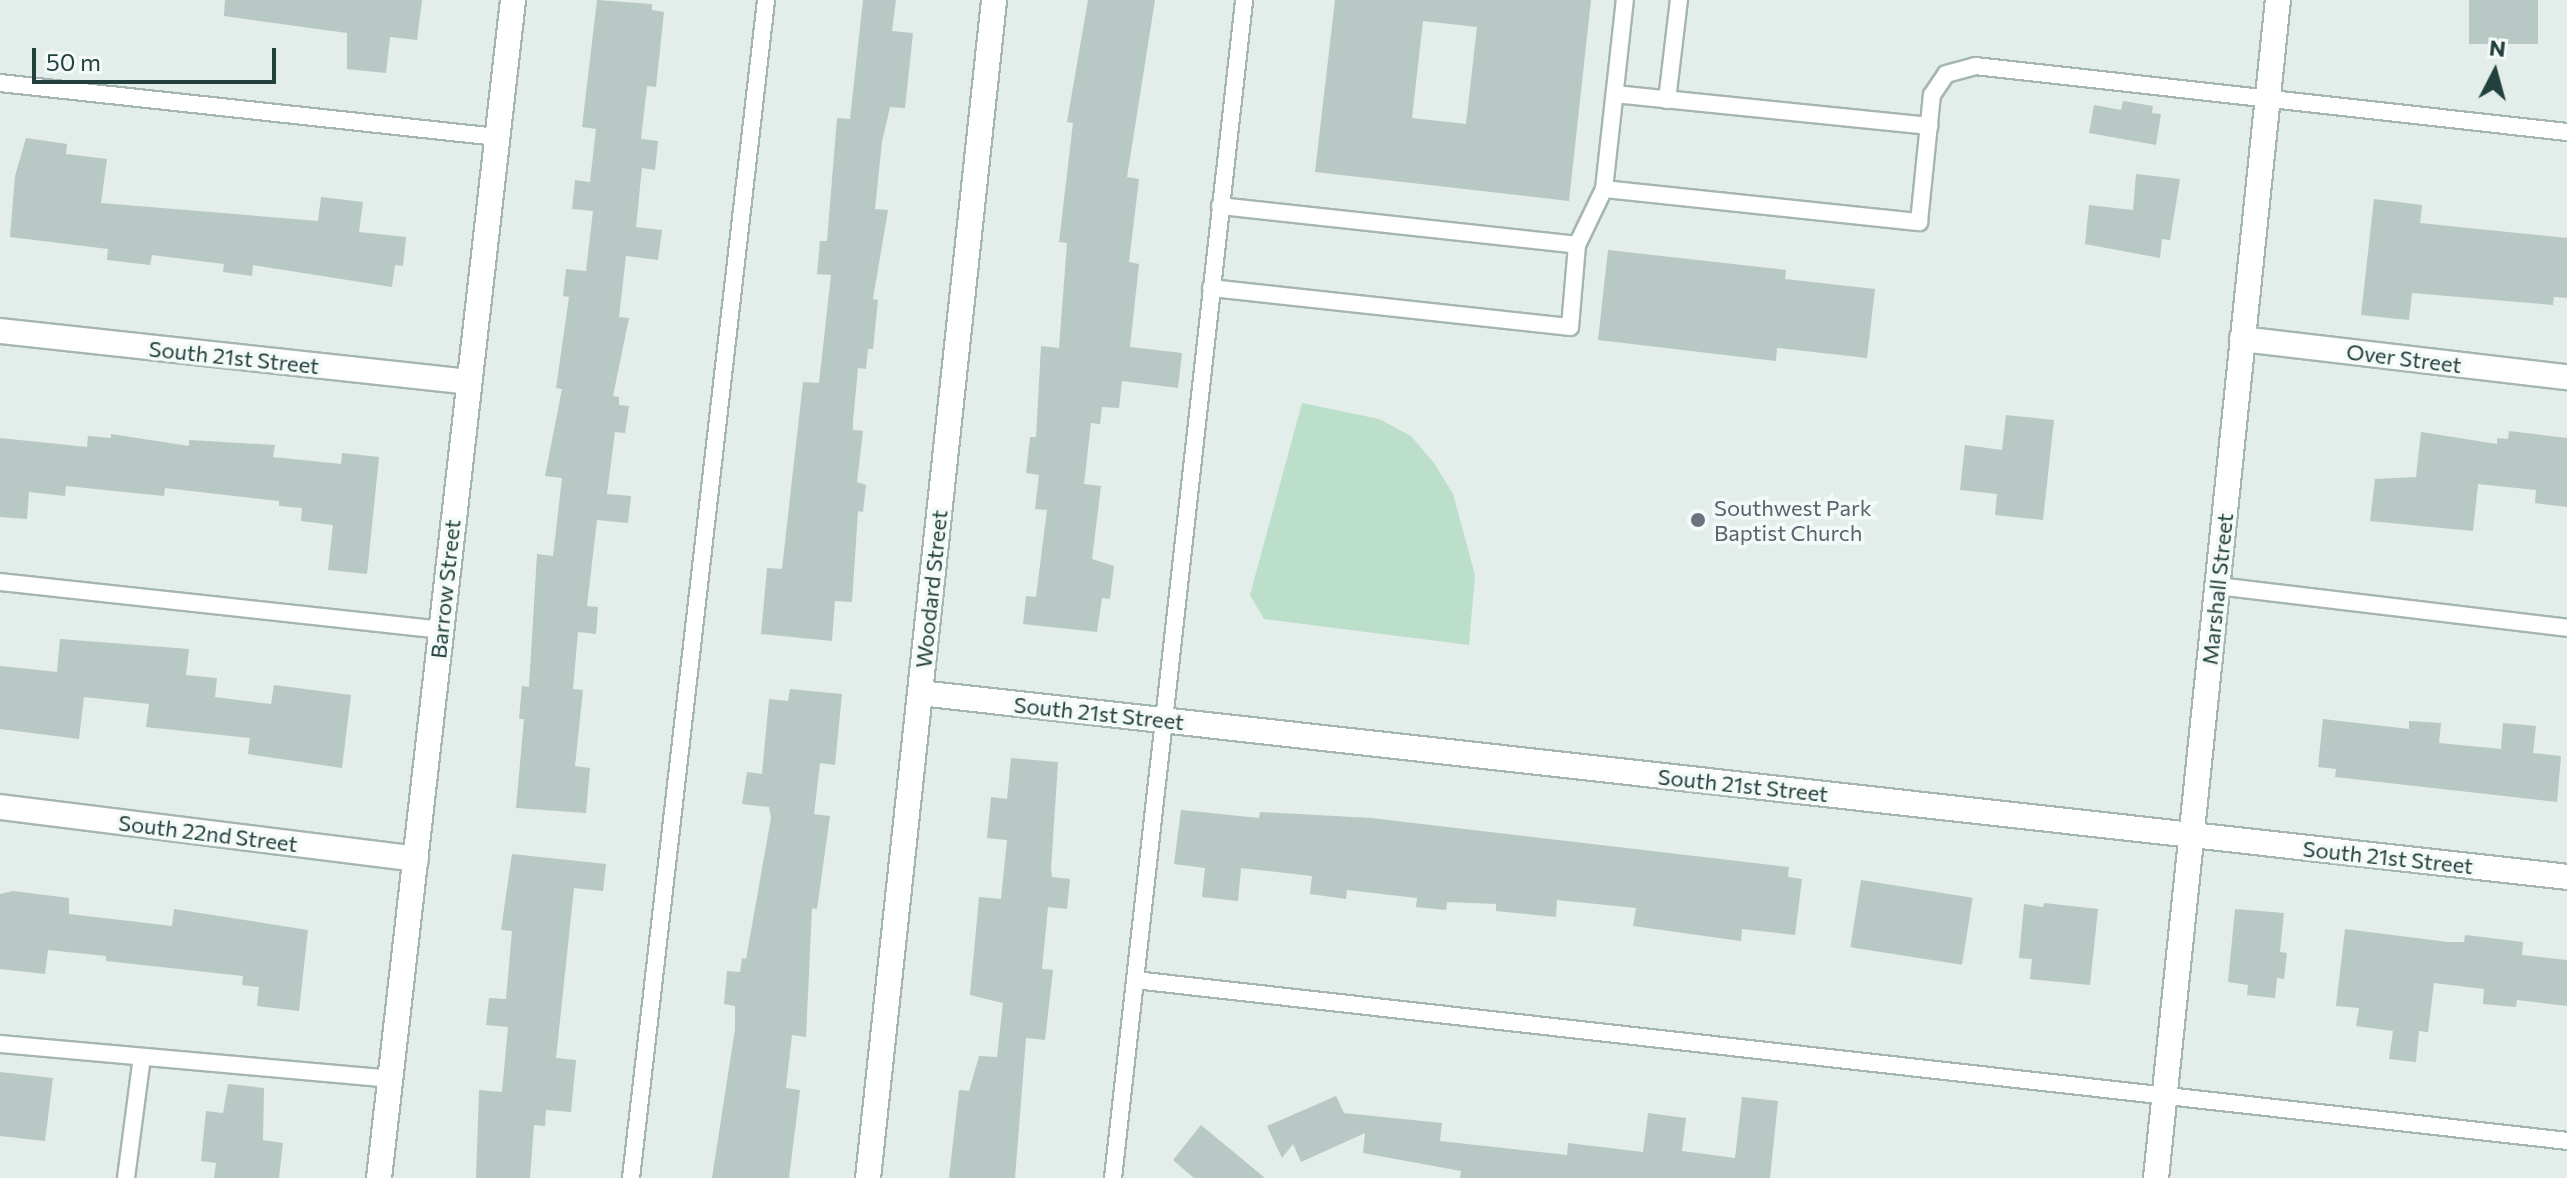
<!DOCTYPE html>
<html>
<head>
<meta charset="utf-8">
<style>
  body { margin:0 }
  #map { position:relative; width:2567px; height:1178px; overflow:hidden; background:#e3edea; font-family:Commissioner,sans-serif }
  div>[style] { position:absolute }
  .green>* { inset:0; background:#bbdfca }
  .building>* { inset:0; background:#b8c8c4; transform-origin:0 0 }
  .roads { filter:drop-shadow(2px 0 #a5b6b2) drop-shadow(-2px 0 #a5b6b2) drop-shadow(0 2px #a5b6b2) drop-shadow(0 -2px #a5b6b2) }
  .service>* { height:16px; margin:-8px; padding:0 8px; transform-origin:8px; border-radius:8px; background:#fff }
  .minor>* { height:24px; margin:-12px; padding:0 12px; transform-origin:12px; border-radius:12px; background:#fff }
  .secondary>* { height:24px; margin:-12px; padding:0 12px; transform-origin:12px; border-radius:12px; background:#fff }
  .dots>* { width:22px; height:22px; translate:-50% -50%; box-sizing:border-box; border:4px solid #f4faf8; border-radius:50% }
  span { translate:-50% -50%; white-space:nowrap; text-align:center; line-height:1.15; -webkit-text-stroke:7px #f4faf8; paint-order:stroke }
  .street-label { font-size:22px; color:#22403c }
  .worship-label { font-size:22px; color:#5b616d }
  .left { translate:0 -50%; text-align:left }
  .north { position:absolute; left:2455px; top:32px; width:80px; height:80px; -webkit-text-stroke:6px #f4faf8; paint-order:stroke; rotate:6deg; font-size:22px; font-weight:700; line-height:32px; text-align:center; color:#22403c }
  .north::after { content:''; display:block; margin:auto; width:28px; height:36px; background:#22403c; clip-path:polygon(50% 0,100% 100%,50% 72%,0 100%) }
  .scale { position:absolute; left:32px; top:48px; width:244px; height:36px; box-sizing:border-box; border:4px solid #22403c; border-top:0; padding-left:10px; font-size:24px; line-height:28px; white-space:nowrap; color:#22403c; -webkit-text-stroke:6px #f4faf8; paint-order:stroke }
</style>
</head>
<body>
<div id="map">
  <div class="green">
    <i style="clip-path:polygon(1302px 403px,1379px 419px,1411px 436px,1434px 463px,1453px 494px,1475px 575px,1469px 645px,1264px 619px,1250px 595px)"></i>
  </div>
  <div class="building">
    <i style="clip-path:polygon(225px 0,422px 0,417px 40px,390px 37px,386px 73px,347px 69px,347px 33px,224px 16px)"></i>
    <i style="clip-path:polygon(597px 0,652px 4px,652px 10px,664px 12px,656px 87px,647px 86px,641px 139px,658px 141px,655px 170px,642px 168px,636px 227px,662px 230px,658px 260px,626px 256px,619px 317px,629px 318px,613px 396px,619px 397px,619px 405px,629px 406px,625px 433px,615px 432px,607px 494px,631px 496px,628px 523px,597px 520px,587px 606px,598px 607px,596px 634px,578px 632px,573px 689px,583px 690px,575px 766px,590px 768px,586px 813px,516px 808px,524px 719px,519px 719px,522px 686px,529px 687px,537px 554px,553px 556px,562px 478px,545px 476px,562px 389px,556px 388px,569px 297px,563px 296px,566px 269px,586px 271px,593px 211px,572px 209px,575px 180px,590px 182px,596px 129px,582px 127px)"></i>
    <i style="clip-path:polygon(863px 0,896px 0,892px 31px,913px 33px,905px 108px,890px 107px,882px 142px,875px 209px,888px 210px,873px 299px,878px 300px,873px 349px,868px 349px,866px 369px,858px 368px,853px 421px,853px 430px,863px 431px,857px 482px,866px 485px,863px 512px,858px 511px,852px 602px,835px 601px,832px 641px,761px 634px,767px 568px,782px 569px,803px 382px,819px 383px,831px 275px,817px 274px,820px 241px,827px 241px,837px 118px,850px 119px)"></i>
    <i style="clip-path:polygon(1088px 0,1155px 0,1127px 177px,1139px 179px,1129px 262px,1139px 264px,1130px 347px,1182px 353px,1178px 388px,1122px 381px,1119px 408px,1102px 407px,1100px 424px,1091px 423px,1084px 484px,1101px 486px,1092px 559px,1114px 566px,1110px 599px,1102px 598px,1097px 632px,1023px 624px,1026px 596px,1036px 597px,1047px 510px,1035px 509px,1039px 475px,1026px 473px,1030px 437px,1036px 437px,1041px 346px,1059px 348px,1067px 243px,1059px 242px,1073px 123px,1067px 122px)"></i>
    <i style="clip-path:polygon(evenodd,1335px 0,1591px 0,1569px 201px,1315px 172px,1335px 0,1423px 21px,1477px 27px,1466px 124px,1412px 118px,1423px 21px)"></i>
    <i style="left:2469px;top:0;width:69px;height:44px"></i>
    <i style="clip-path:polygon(2123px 101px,2153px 106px,2152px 113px,2161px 114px,2156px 145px,2089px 133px,2094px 105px,2121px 110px)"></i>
    <i style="clip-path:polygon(26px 138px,67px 144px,66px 154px,107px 159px,101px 203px,318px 221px,321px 197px,363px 202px,359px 232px,406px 237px,403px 266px,395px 265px,392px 287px,253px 265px,252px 276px,223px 272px,224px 264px,152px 255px,150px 265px,107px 260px,108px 249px,10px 237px,15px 176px)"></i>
    <i style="clip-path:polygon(2136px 174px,2180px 179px,2170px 240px,2162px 239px,2160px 258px,2085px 244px,2089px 205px,2133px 210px)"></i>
    <i style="clip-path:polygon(2374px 199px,2422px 205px,2420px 223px,2567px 238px,2567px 298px,2554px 297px,2553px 305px,2412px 293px,2409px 320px,2361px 315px)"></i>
    <i style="clip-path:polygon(1608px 250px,1786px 270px,1785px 279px,1875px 289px,1867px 358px,1777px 348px,1776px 361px,1598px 340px)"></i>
    <i style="clip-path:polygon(2006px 415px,2054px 420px,2043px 520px,1995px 515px,1997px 494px,1960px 490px,1965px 445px,2002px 450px)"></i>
    <i style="clip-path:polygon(2509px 431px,2567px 438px,2567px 507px,2535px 503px,2536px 490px,2478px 484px,2473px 531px,2370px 521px,2375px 479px,2416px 477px,2421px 432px,2497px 444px,2497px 438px,2508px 439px)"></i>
    <i style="clip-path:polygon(111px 434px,189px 446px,189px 440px,275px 445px,273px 457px,341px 464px,342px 453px,379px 457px,367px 574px,328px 570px,333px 525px,301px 521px,302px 508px,279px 506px,279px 501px,165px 488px,164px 496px,66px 486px,65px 496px,29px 492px,27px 519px,0 517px,0 438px,87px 447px,88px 436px,111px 438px)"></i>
    <i style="clip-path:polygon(60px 639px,189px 649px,186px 675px,217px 678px,215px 697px,271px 704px,274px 685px,351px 695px,342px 768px,248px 754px,250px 738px,146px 727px,149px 704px,84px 697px,79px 739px,0 729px,0 666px,57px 672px)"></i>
    <i style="clip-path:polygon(790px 689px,842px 694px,835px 765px,820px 763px,814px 814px,830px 816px,817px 909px,812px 908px,806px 1037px,792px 1035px,786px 1088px,800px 1090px,789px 1178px,712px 1178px,735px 1029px,735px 1006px,724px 1004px,727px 971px,740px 972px,742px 958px,746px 959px,771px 818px,769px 807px,742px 804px,747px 772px,762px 774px,769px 699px,788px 701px)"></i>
    <i style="clip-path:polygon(2323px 719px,2409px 729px,2409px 721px,2441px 723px,2439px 743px,2501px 749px,2503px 723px,2536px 726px,2533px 753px,2561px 756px,2557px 802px,2335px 777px,2336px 769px,2318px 767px)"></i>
    <i style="clip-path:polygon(1011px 758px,1058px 762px,1051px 869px,1052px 877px,1070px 879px,1067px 909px,1048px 907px,1042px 969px,1053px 970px,1045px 1040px,1026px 1038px,1015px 1178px,949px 1178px,959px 1090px,969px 1091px,979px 1056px,997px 1057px,1003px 1003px,970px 995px,979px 897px,1001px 899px,1007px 840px,987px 838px,991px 797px,1007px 799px)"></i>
    <i style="clip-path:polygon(1181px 810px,1259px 818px,1260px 812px,1371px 818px,1789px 867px,1788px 877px,1802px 879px,1795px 935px,1742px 929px,1741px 941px,1633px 926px,1636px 908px,1557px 900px,1556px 917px,1496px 911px,1496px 904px,1447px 902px,1446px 910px,1416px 907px,1417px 898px,1347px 890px,1346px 899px,1310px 894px,1312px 876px,1241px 868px,1238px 901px,1202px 897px,1205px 868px,1174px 864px)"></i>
    <i style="clip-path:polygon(512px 854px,606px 864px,603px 891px,574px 888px,556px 1058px,576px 1060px,571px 1112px,546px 1110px,545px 1126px,534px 1125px,530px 1178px,476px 1178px,479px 1090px,502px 1092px,508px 1027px,486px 1025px,489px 998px,506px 999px,512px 931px,501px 930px)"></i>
    <i style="left:1861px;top:880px;width:113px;height:68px;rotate:9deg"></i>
    <i style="clip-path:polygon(13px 891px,69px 898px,69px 914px,172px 926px,174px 909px,308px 930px,299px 1011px,257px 1006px,259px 987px,242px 985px,243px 976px,106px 961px,106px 956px,48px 950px,45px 974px,0 969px,0 894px)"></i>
    <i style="clip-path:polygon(2044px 903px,2098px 909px,2090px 985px,2030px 979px,2032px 959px,2019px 958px,2024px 904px,2043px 907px)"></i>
    <i style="clip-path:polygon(2235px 909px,2284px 913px,2280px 952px,2287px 953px,2284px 979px,2277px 978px,2275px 998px,2247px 995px,2248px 985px,2228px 982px)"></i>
    <i style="clip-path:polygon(2345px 929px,2448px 942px,2464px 942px,2465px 935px,2523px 942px,2522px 955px,2567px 960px,2567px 1006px,2517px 1000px,2516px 1007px,2483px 1004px,2484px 989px,2434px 983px,2428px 1032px,2419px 1031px,2416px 1062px,2389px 1059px,2393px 1031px,2356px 1026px,2359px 1008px,2336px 1006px)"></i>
    <i style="clip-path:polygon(0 1072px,53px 1078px,45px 1141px,0 1136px)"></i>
    <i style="clip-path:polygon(228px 1084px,264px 1088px,263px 1140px,283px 1143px,279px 1178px,214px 1178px,216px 1163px,201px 1161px,206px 1111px,223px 1113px)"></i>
    <i style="clip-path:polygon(1336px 1096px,1344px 1113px,1442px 1123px,1440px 1141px,1567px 1155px,1568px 1143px,1643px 1152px,1648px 1113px,1686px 1118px,1682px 1151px,1735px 1158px,1742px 1097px,1778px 1101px,1770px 1178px,1460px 1178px,1461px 1171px,1363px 1153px,1365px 1133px,1301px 1162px,1293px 1144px,1282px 1158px,1267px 1126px)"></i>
    <i style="clip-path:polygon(1201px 1125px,1265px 1178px,1194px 1178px,1173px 1160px)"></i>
  </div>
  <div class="roads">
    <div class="service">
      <i style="left:0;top:83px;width:500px;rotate:6.2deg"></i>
      <i style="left:1615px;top:94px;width:316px;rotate:5.8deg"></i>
      <i style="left:1667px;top:100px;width:101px;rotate:-83.2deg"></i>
      <i style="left:1604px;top:189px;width:317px;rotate:6deg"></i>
      <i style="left:1919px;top:222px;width:128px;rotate:-84.2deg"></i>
      <i style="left:1932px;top:95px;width:25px;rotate:-56deg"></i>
      <i style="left:1946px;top:74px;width:30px;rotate:-15deg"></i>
      <i style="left:1975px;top:66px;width:596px;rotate:6.36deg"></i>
      <i style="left:1220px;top:206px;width:359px;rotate:6.2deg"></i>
      <i style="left:1211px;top:288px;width:361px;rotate:6.2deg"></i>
      <i style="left:1570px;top:327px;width:82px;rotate:-85.1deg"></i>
      <i style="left:1577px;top:245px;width:62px;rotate:-64.3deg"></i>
      <i style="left:1604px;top:189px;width:190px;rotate:-83.7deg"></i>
      <i style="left:0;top:582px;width:444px;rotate:6.2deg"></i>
      <i style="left:2217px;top:586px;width:353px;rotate:6.8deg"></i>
      <i style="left:1135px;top:980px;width:1441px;rotate:6.41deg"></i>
      <i style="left:0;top:1044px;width:392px;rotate:5.1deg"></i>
      <i style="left:126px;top:1178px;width:122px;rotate:-82.5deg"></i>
      <i style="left:631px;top:1178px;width:1186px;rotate:-83.46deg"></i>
      <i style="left:1113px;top:1178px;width:1185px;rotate:-83.65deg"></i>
    </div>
    <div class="minor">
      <i style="left:0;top:331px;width:471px;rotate:6.2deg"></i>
      <i style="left:2242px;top:339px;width:327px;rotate:6.7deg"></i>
      <i style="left:920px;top:693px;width:1657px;rotate:6.37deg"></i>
      <i style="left:0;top:807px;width:419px;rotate:7.1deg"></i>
      <i style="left:868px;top:1178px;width:1185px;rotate:-83.89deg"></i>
      <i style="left:2156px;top:1178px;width:1184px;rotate:-84.09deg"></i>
    </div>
    <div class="secondary">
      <i style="left:379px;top:1178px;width:1186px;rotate:-83.51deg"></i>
    </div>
  </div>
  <div class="dots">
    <i style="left:1698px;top:520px;background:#6b7280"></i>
  </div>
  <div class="street-label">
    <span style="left:234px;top:357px;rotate:6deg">South 21st Street</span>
    <span style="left:2404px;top:358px;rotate:7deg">Over Street</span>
    <span style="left:445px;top:589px;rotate:-84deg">Barrow Street</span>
    <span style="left:931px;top:589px;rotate:-84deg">Woodard Street</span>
    <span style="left:2217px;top:589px;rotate:-84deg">Marshall Street</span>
    <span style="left:1099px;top:713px;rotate:6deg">South 21st Street</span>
    <span style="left:1743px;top:785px;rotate:6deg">South 21st Street</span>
    <span style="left:208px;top:833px;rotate:7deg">South 22nd Street</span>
    <span style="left:2388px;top:857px;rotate:6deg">South 21st Street</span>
  </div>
  <div class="worship-label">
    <span class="left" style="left:1714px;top:520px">Southwest Park<br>Baptist Church</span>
  </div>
  <div class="north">N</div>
  <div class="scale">50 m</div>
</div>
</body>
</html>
